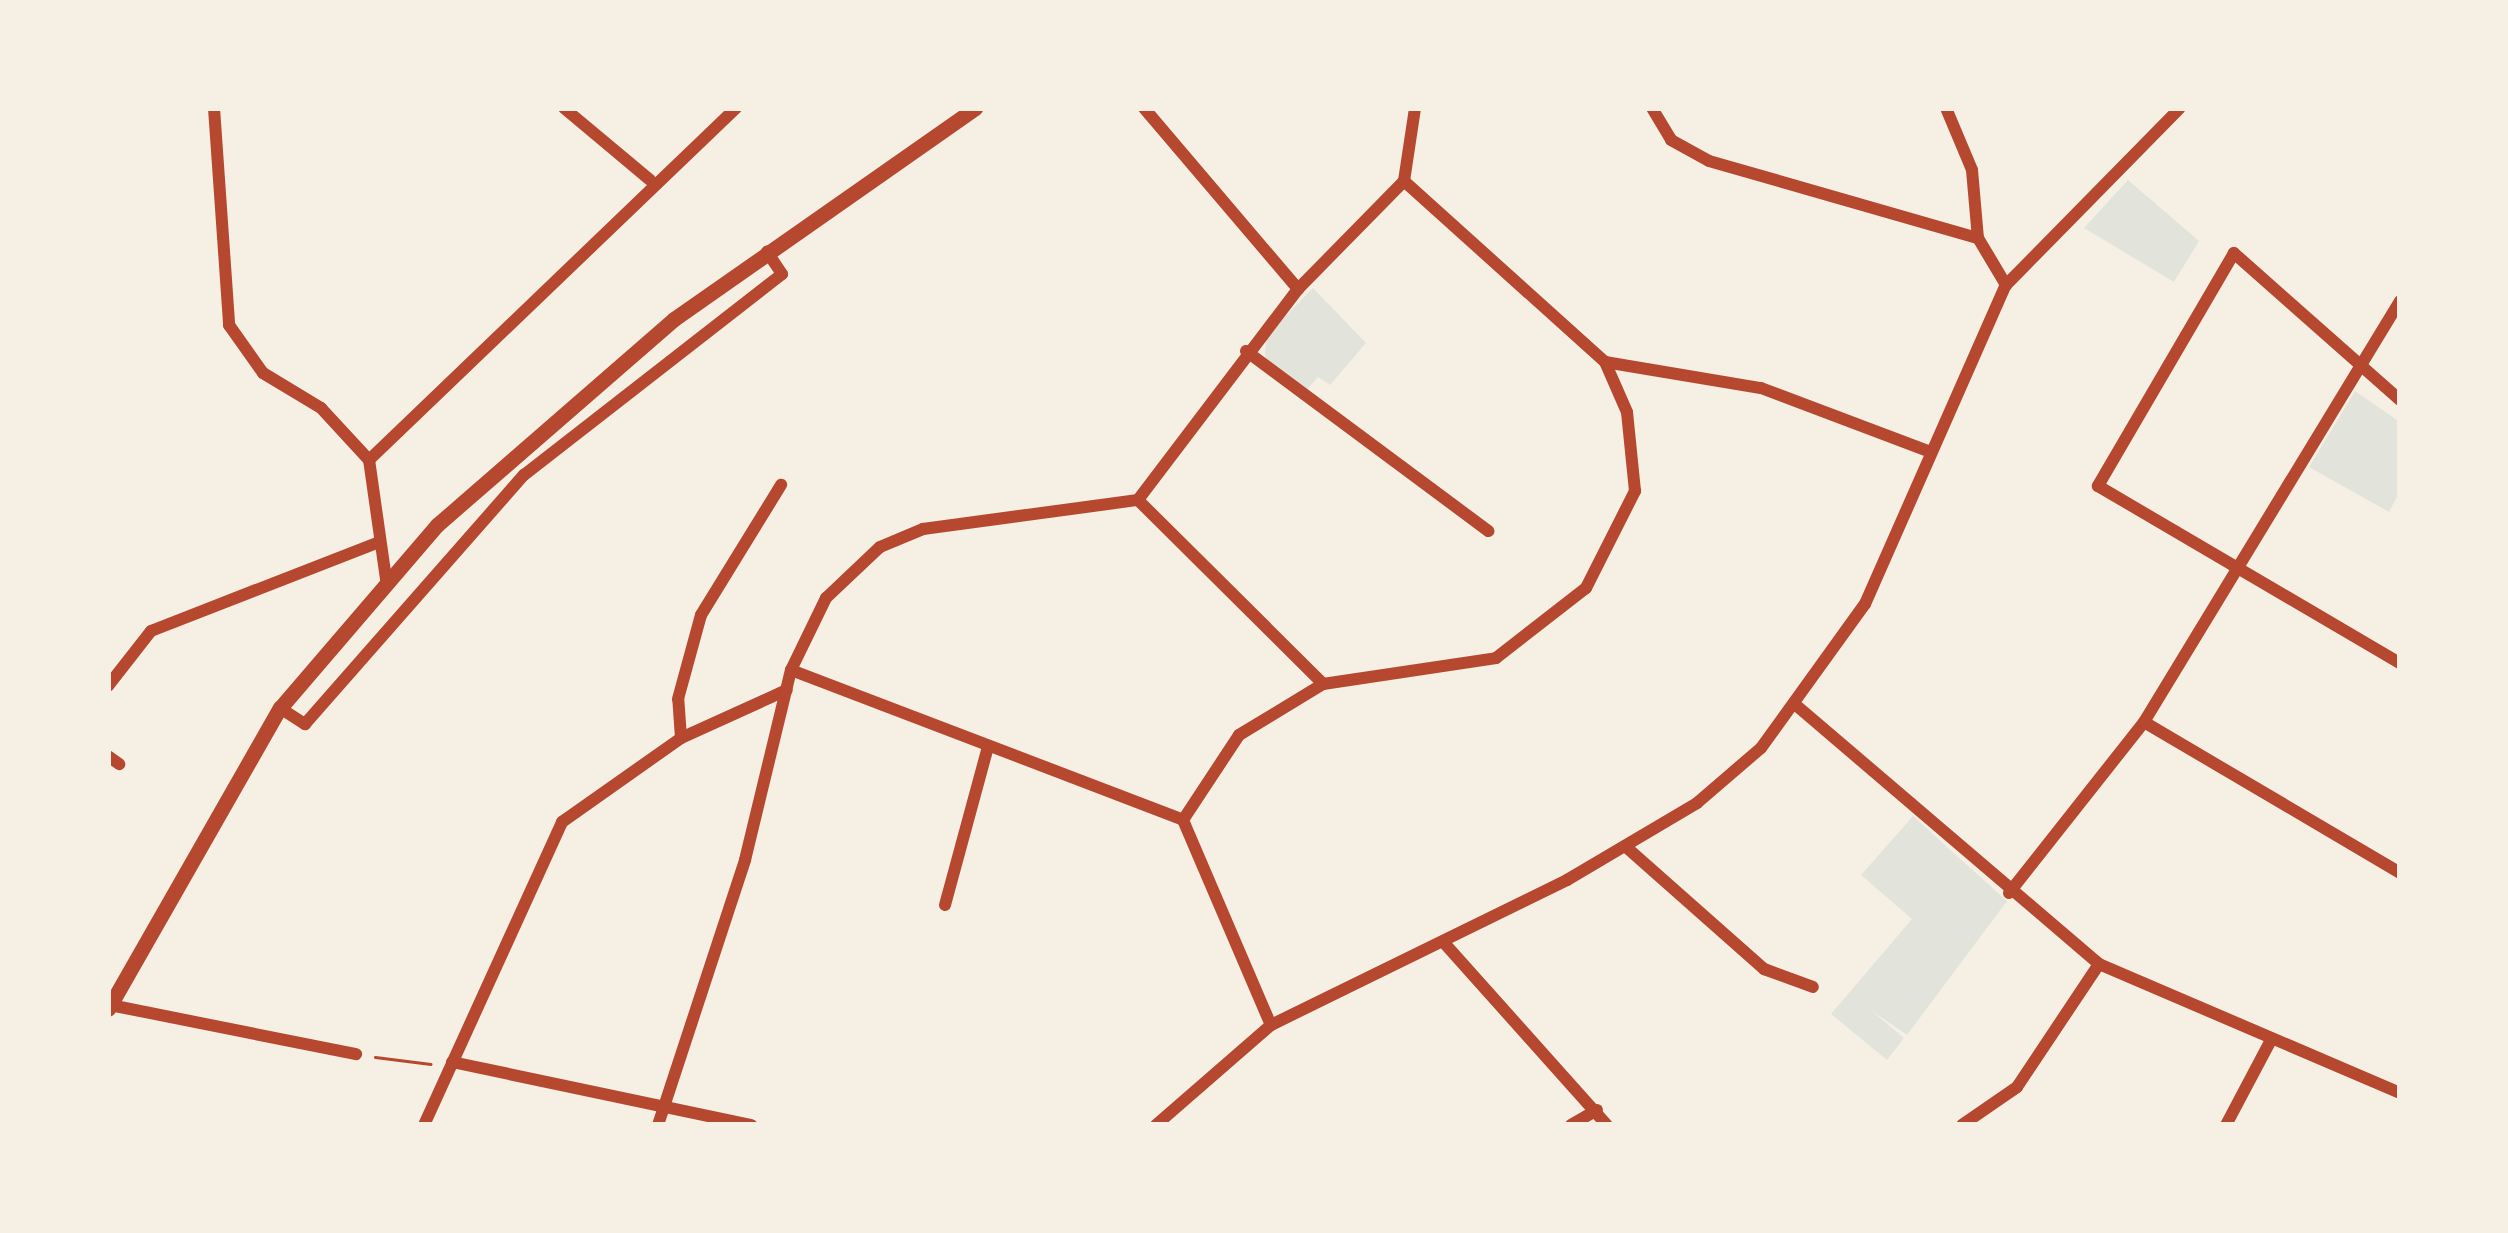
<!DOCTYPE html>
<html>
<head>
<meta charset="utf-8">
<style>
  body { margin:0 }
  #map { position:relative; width:2508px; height:1233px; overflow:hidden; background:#f6efe4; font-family:"Roboto Serif",serif }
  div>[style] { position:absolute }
  .green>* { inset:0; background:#e2e4dc }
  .path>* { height:3px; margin:-1.5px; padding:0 1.5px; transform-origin:1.5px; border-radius:1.5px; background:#b5482f }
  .minor>* { height:12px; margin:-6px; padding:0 6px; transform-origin:6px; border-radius:6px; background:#b5482f }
  .tertiary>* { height:15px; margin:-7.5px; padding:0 7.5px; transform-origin:7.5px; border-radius:7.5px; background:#b5482f }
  span { translate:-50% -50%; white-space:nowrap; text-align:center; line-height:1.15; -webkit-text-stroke:12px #f6efe4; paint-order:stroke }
  .frame { position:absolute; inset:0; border:111px solid #f6efe4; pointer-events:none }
</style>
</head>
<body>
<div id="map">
  <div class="green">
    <i style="clip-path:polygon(2128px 180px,2199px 241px,2174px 282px,2084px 228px)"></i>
    <i style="clip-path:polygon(1313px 288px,1366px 343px,1330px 385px,1318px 377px,1303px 394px,1267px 368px,1265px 353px,1267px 335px)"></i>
    <i style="clip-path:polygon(2355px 391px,2400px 422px,2400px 491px,2389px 512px,2309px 467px)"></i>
    <i style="clip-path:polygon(1913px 816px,2007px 901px,1907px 1035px,1872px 1011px,1904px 1038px,1887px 1060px,1831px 1014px,1912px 919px,1861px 875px)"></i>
  </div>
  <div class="path">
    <i style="left:375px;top:1057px;width:56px;rotate:7.1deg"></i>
  </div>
  <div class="minor">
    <i style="left:214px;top:108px;width:218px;rotate:86deg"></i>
    <i style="left:229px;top:325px;width:59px;rotate:54.7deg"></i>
    <i style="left:263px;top:373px;width:68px;rotate:31.1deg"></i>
    <i style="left:321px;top:408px;width:71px;rotate:47.3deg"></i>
    <i style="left:564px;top:108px;width:112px;rotate:39.9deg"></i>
    <i style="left:1144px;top:108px;width:238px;rotate:49.6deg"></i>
    <i style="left:1298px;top:289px;width:265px;rotate:127.2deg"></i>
    <i style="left:1138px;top:500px;width:261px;rotate:44.8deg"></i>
    <i style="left:1323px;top:684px;width:175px;rotate:-8.5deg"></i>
    <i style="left:1496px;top:658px;width:114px;rotate:-37.9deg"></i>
    <i style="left:1586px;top:588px;width:109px;rotate:-63.2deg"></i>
    <i style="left:1635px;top:491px;width:79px;rotate:-95.8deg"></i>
    <i style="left:1627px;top:412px;width:55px;rotate:-113.7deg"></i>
    <i style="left:1652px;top:108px;width:37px;rotate:59deg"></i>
    <i style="left:1671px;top:140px;width:43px;rotate:28.9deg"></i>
    <i style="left:1709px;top:161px;width:280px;rotate:16deg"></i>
    <i style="left:1946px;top:108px;width:67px;rotate:67.2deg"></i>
    <i style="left:1972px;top:170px;width:68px;rotate:85deg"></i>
    <i style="left:1978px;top:238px;width:55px;rotate:59.2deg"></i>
    <i style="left:1404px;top:181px;width:74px;rotate:-81.4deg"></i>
    <i style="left:1298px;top:289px;width:151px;rotate:-45.5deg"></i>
    <i style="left:1404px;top:181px;width:270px;rotate:42deg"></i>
    <i style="left:1605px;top:362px;width:158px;rotate:9.5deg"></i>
    <i style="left:1761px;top:388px;width:181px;rotate:20.7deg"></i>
    <i style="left:1246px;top:351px;width:302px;rotate:36.6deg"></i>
    <i style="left:2400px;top:400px;width:222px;rotate:-138.5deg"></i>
    <i style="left:2234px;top:253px;width:270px;rotate:120.3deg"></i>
    <i style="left:2098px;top:486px;width:350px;rotate:30.4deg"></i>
    <i style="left:386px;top:579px;width:120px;rotate:-98.1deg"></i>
    <i style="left:369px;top:460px;width:509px;rotate:-43.8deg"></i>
    <i style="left:791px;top:670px;width:420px;rotate:20.9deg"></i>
    <i style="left:1183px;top:820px;width:102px;rotate:-56.6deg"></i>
    <i style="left:1239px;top:735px;width:98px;rotate:-31.3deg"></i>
    <i style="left:108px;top:686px;width:70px;rotate:-52deg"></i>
    <i style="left:151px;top:631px;width:243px;rotate:-21.3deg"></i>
    <i style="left:1797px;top:706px;width:397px;rotate:40.5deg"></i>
    <i style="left:2099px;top:964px;width:327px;rotate:23.2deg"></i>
    <i style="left:280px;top:708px;width:30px;rotate:33deg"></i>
    <i style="left:305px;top:724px;width:332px;rotate:-48.7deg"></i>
    <i style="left:524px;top:475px;width:327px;rotate:-37.9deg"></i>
    <i style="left:782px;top:274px;width:27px;rotate:-124deg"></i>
    <i style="left:2144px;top:722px;width:297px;rotate:30.5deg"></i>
    <i style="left:681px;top:738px;width:116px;rotate:-24.4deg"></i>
    <i style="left:108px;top:756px;width:14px;rotate:36deg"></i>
    <i style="left:1183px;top:820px;width:223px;rotate:66.8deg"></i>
    <i style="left:1625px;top:846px;width:186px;rotate:41.5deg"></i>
    <i style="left:1764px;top:969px;width:52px;rotate:20.2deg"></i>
    <i style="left:2009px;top:893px;width:218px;rotate:-51.7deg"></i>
    <i style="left:2144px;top:722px;width:493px;rotate:-58.7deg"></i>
    <i style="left:945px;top:905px;width:161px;rotate:-74.8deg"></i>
    <i style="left:1446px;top:945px;width:241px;rotate:48.2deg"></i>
    <i style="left:110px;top:1005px;width:251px;rotate:11.3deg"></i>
    <i style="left:452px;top:1062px;width:306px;rotate:11.9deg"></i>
    <i style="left:424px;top:1125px;width:333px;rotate:-65.5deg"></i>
    <i style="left:562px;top:822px;width:146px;rotate:-35.2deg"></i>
    <i style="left:681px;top:738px;width:39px;rotate:-94deg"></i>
    <i style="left:678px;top:699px;width:87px;rotate:-74.7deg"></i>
    <i style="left:701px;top:615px;width:153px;rotate:-58.4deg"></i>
    <i style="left:658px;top:1125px;width:279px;rotate:-71.8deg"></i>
    <i style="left:745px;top:860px;width:195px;rotate:-76.4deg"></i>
    <i style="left:791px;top:670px;width:80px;rotate:-64.1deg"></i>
    <i style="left:826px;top:598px;width:74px;rotate:-43.4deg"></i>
    <i style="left:880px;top:547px;width:47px;rotate:-22.7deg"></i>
    <i style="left:923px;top:529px;width:217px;rotate:-7.7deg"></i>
    <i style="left:1156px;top:1125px;width:152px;rotate:-41deg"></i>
    <i style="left:1271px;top:1025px;width:330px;rotate:-26.1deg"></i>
    <i style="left:1567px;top:880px;width:151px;rotate:-30.6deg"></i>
    <i style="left:1697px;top:803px;width:84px;rotate:-40.7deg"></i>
    <i style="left:1761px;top:748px;width:178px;rotate:-54.2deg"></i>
    <i style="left:1865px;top:604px;width:349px;rotate:-66.2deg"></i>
    <i style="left:2006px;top:285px;width:248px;rotate:-45.5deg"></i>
    <i style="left:1571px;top:1125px;width:30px;rotate:-30deg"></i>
    <i style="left:1962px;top:1125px;width:67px;rotate:-34.6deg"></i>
    <i style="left:2017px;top:1087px;width:148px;rotate:-56.3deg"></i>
    <i style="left:2226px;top:1125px;width:96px;rotate:-62.1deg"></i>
  </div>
  <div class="tertiary">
    <i style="left:108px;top:1009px;width:347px;rotate:-60.3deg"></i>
    <i style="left:280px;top:708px;width:241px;rotate:-49.4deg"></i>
    <i style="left:437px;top:525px;width:314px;rotate:-41deg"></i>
    <i style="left:674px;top:319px;width:368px;rotate:-35deg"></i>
  </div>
  <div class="frame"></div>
</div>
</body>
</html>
